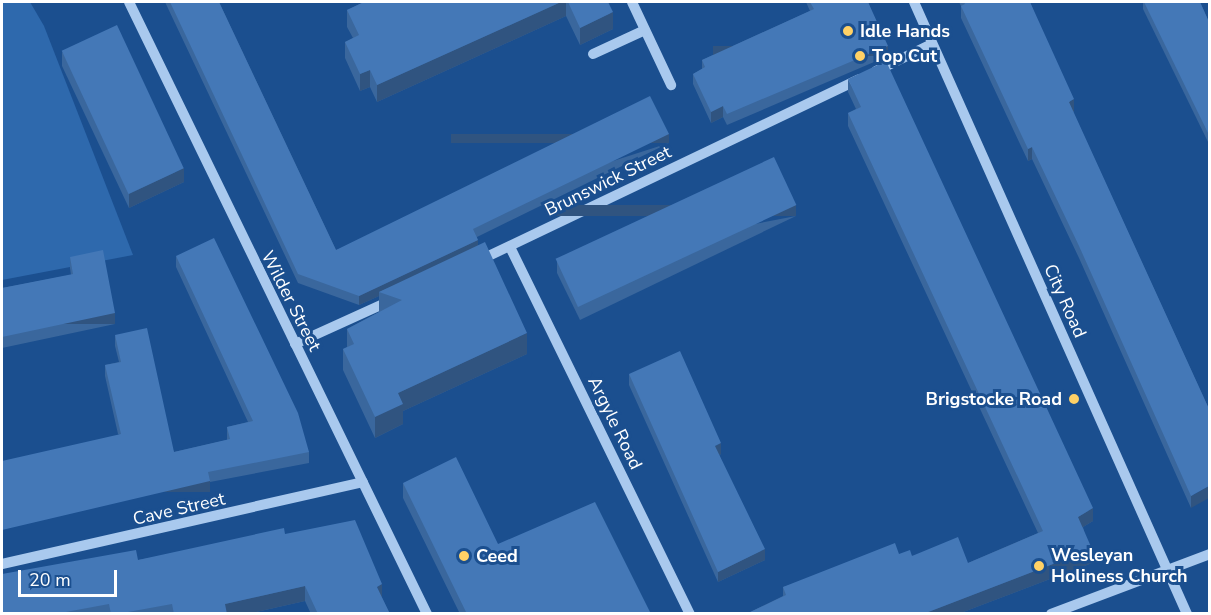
<!DOCTYPE html>
<html>
<head>
<meta charset="utf-8">
<style>
  body { margin:0 }
  #map { position:relative; width:1211px; height:615px; overflow:hidden; background:#1b4f8f; font-family:"Nunito Sans",sans-serif }
  div>[style] { position:absolute }
  .green>* { inset:0; background:#2e69ad }
  .minor>* { height:10px; margin:-5px; padding:0 5px; transform-origin:5px; border-radius:5px; background:#a9c9ee }
  .wall>* { inset:0; background:#3a679d }
  .shaded-wall>* { inset:0; background:#305480; transform-origin:0 0 }
  .building>* { inset:0; background:#4478b7; transform-origin:0 0 }
  .dots>* { width:16px; height:16px; translate:-50% -50%; box-sizing:border-box; border:3px solid #1b4f8f; border-radius:50% }
  span { translate:-50% -50%; white-space:nowrap; text-align:center; line-height:1.15; -webkit-text-stroke:6px #1b4f8f; paint-order:stroke }
  .poi-label { font-size:18px; color:#fff; font-weight:700 }
  .left { translate:0 -50%; text-align:left }
  .right { translate:-100% -50%; text-align:right }
  .street-label { font-size:18px; color:#fff }
  .frame { position:absolute; inset:0; border:3px solid #fff; pointer-events:none }
  .scale { position:absolute; left:18px; top:570px; width:99px; height:27px; box-sizing:border-box; border:3px solid #fff; border-top:0; padding-left:8px; font-size:18px; line-height:21px; white-space:nowrap; color:#fff; -webkit-text-stroke:4px #1b4f8f; paint-order:stroke }
</style>
</head>
<body>
<div id="map">
  <div class="green">
    <i style="clip-path:polygon(2px 2px,30px 2px,44px 26px,133px 255px,2px 280px)"></i>
  </div>
  <div class="minor">
    <i style="left:129px;top:2px;width:681px;rotate:64.04deg"></i>
    <i style="left:632px;top:2px;width:92px;rotate:64.8deg"></i>
    <i style="left:914px;top:2px;width:670px;rotate:65.96deg"></i>
    <i style="left:593px;top:54px;width:57px;rotate:-24.8deg"></i>
    <i style="left:876px;top:71px;width:62px;rotate:-25.7deg"></i>
    <i style="left:510px;top:247px;width:409px;rotate:63.9deg"></i>
    <i style="left:478px;top:261px;width:422px;rotate:-25.5deg"></i>
    <i style="left:295px;top:344px;width:104px;rotate:-24.4deg"></i>
    <i style="left:2px;top:564px;width:370px;rotate:-12.8deg"></i>
    <i style="left:1051px;top:614px;width:170px;rotate:-20.7deg"></i>
  </div>
  <div class="wall">
    <i style="clip-path:polygon(165px 2px,219px 2px,336px 250px,669px 143px,477px 237px,478px 245px,527px 354px,403px 411px,403px 424px,375px 438px,343px 370px,343px 349px,347px 347px,347px 329px,379px 312px,379px 296px,359px 305px,298px 283px)"></i>
    <i style="clip-path:polygon(364px 2px,608px 2px,613px 29px,580px 45px,566px 16px,377px 102px,370px 87px,360px 91px,345px 58px,345px 42px,353px 38px,347px 27px,347px 10px)"></i>
    <i style="clip-path:polygon(806px 2px,868px 2px,888px 56px,727px 125px,723px 117px,711px 123px,693px 84px,693px 74px,702px 69px,702px 60px,810px 11px)"></i>
    <i style="clip-path:polygon(959px 2px,1030px 2px,1074px 111px,1073px 112px,1209px 409px,1191px 508px,1079px 258px,1032px 159px,1028px 161px,961px 18px,961px 6px)"></i>
    <i style="clip-path:polygon(1143px 2px,1200px 2px,1209px 22px,1209px 144px,1143px 9px)"></i>
    <i style="clip-path:polygon(62px 52px,184px 182px,129px 208px,62px 66px)"></i>
    <i style="clip-path:polygon(848px 79px,1093px 521px,1083px 527px,1092px 563px,958px 614px,746px 614px,783px 596px,783px 587px,899px 554px,968px 563px,1038px 533px,848px 126px,848px 113px,856px 109px,848px 92px)"></i>
    <i style="clip-path:polygon(796px 216px,580px 320px,557px 273px,557px 262px)"></i>
    <i style="clip-path:polygon(176px 256px,309px 452px,309px 463px,210px 482px,210px 492px,118px 434px,105px 376px,105px 365px,119px 362px,115px 346px,115px 335px,174px 452px,227px 440px,227px 427px,248px 422px,176px 267px)"></i>
    <i style="clip-path:polygon(70px 257px,115px 324px,2px 348px,2px 288px,71px 275px,70px 268px)"></i>
    <i style="clip-path:polygon(629px 374px,721px 454px,719px 455px,765px 560px,718px 582px,629px 385px)"></i>
    <i style="clip-path:polygon(403px 483px,498px 544px,651px 614px,460px 614px,403px 498px)"></i>
    <i style="clip-path:polygon(285px 534px,382px 598px,390px 614px,311px 614px,305px 601px,247px 614px,2px 614px,138px 560px)"></i>
  </div>
  <div class="shaded-wall">
    <i style="clip-path:polygon(561px 2px,566px 2px,566px 16px,377px 102px,377px 85px)"></i>
    <i style="clip-path:polygon(613px 12px,613px 29px,580px 45px,580px 28px)"></i>
    <i style="left:888px;top:46px;width:10px;height:175px;rotate:90deg"></i>
    <i style="clip-path:polygon(370px 70px,370px 87px,360px 91px,360px 74px)"></i>
    <i style="clip-path:polygon(1074px 99px,1074px 111px,1069px 114px,1069px 102px)"></i>
    <i style="clip-path:polygon(723px 106px,723px 117px,711px 123px,711px 112px)"></i>
    <i style="left:669px;top:134px;width:9px;height:218px;rotate:90deg"></i>
    <i style="clip-path:polygon(1032px 147px,1032px 159px,1028px 161px,1028px 149px)"></i>
    <i style="clip-path:polygon(184px 168px,184px 182px,129px 208px,129px 194px)"></i>
    <i style="left:796px;top:205px;width:11px;height:240px;rotate:90deg"></i>
    <i style="clip-path:polygon(478px 240px,478px 249px,379px 292px,379px 296px,359px 305px,359px 296px)"></i>
    <i style="left:115px;top:313px;width:11px;height:116px;rotate:90deg"></i>
    <i style="clip-path:polygon(527px 333px,527px 354px,403px 411px,403px 424px,375px 438px,375px 417px,398px 393px)"></i>
    <i style="clip-path:polygon(721px 443px,721px 454px,715px 457px,715px 446px)"></i>
    <i style="left:210px;top:481px;width:11px;height:214px;rotate:90deg"></i>
    <i style="clip-path:polygon(1209px 486px,1209px 498px,1191px 508px,1191px 496px)"></i>
    <i style="clip-path:polygon(1093px 508px,1093px 521px,1078px 530px,1078px 517px)"></i>
    <i style="clip-path:polygon(765px 549px,765px 560px,718px 582px,718px 572px)"></i>
    <i style="clip-path:polygon(1092px 549px,1092px 563px,958px 614px,923px 614px)"></i>
    <i style="clip-path:polygon(382px 584px,382px 599px,377px 587px)"></i>
    <i style="clip-path:polygon(305px 586px,305px 601px,247px 614px,225px 614px,225px 604px)"></i>
  </div>
  <div class="building">
    <i style="clip-path:polygon(170px 2px,219px 2px,336px 250px,650px 96px,669px 134px,473px 229px,478px 240px,359px 296px,298px 274px)"></i>
    <i style="clip-path:polygon(364px 2px,561px 2px,377px 85px,370px 70px,360px 74px,345px 42px,359px 35px,347px 10px)"></i>
    <i style="clip-path:polygon(568px 2px,608px 2px,613px 12px,580px 28px)"></i>
    <i style="clip-path:polygon(810px 2px,868px 2px,888px 46px,727px 114px,723px 106px,711px 112px,693px 74px,705px 67px,702px 60px,814px 9px)"></i>
    <i style="clip-path:polygon(964px 2px,1030px 2px,1074px 99px,1069px 102px,1209px 409px,1209px 486px,1191px 496px,1079px 246px,1032px 147px,1028px 149px,961px 6px,965px 4px)"></i>
    <i style="clip-path:polygon(1144px 2px,1200px 2px,1209px 22px,1209px 135px)"></i>
    <i style="left:117px;top:25px;width:158px;height:61px;rotate:65deg"></i>
    <i style="clip-path:polygon(886px 61px,1093px 508px,1078px 517px,1092px 549px,923px 614px,746px 614px,786px 595px,783px 587px,895px 543px,899px 554px,910px 550px,912px 556px,958px 537px,968px 563px,1043px 531px,848px 113px,861px 107px,848px 79px)"></i>
    <i style="left:774px;top:157px;width:53px;height:241px;rotate:65deg"></i>
    <i style="clip-path:polygon(214px 238px,298px 413px,309px 452px,208px 472px,210px 481px,2px 530px,2px 461px,121px 434px,105px 365px,121px 362px,115px 335px,147px 328px,174px 452px,230px 439px,227px 427px,253px 421px,176px 256px)"></i>
    <i style="clip-path:polygon(485px 242px,527px 333px,398px 393px,403px 404px,375px 417px,343px 349px,354px 344px,347px 329px,402px 300px,379px 292px)"></i>
    <i style="clip-path:polygon(103px 250px,115px 313px,2px 337px,2px 288px,73px 274px,70px 257px)"></i>
    <i style="clip-path:polygon(680px 351px,721px 443px,715px 446px,765px 549px,718px 572px,629px 374px)"></i>
    <i style="clip-path:polygon(456px 457px,498px 544px,595px 502px,651px 614px,467px 614px,403px 483px)"></i>
    <i style="clip-path:polygon(355px 520px,382px 584px,377px 587px,390px 614px,318px 614px,305px 586px,225px 604px,227px 614px,174px 614px,172px 604px,117px 614px,111px 614px,109px 604px,55px 614px,2px 614px,2px 574px,136px 550px,138px 560px,284px 528px,285px 534px)"></i>
  </div>
  <div class="dots">
    <i style="left:848px;top:31px;background:#ffd166"></i>
    <i style="left:860px;top:56px;background:#ffd166"></i>
    <i style="left:1074px;top:399px;background:#ffd166"></i>
    <i style="left:464px;top:556px;background:#ffd166"></i>
    <i style="left:1039px;top:566px;background:#ffd166"></i>
  </div>
  <div class="poi-label">
    <span class="left" style="left:860px;top:31px">Idle Hands</span>
    <span class="left" style="left:872px;top:56px">Top Cut</span>
    <span class="right" style="left:1062px;top:399px">Brigstocke Road</span>
    <span class="left" style="left:476px;top:556px">Ceed</span>
    <span class="left" style="left:1051px;top:566px">Wesleyan<br>Holiness Church</span>
  </div>
  <div class="street-label">
    <span style="left:608px;top:181px;rotate:-26deg">Brunswick Street</span>
    <span style="left:291px;top:301px;rotate:63deg">Wilder Street</span>
    <span style="left:1065px;top:301px;rotate:66deg">City Road</span>
    <span style="left:615px;top:423px;rotate:64deg">Argyle Road</span>
    <span style="left:179px;top:509px;rotate:-13deg">Cave Street</span>
  </div>
  <div class="frame"></div>
  <div class="scale">20 m</div>
</div>
</body>
</html>
